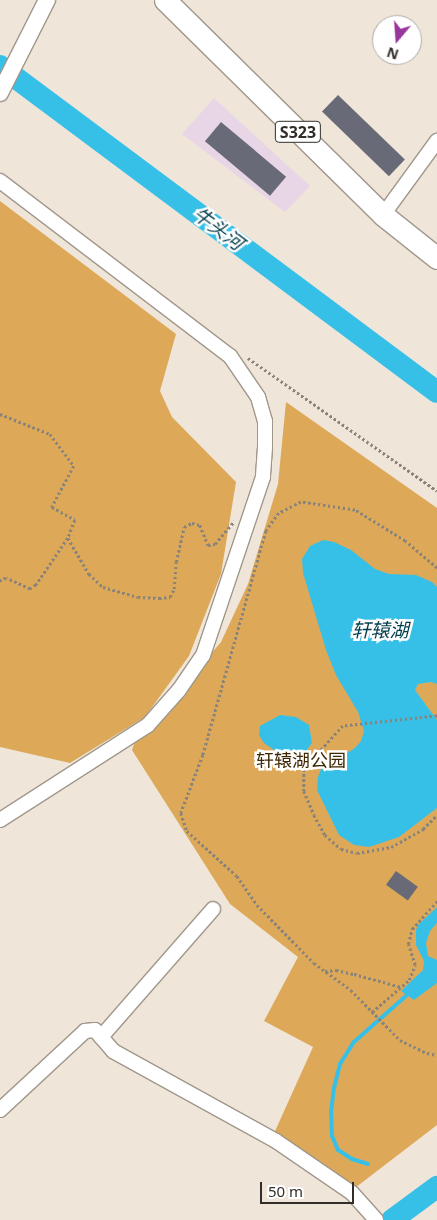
<!DOCTYPE html>
<html>
<head>
<meta charset="utf-8">
<style>
  body { margin:0 }
  #map { position:relative; width:437px; height:1220px; overflow:hidden; background:#efe5d8; font-family:"Noto Sans","Noto Sans SC",sans-serif }
  div>[style] { position:absolute }
  .industrial>* { inset:0; background:#e8d6e7 }
  .green>* { inset:0; background:#dda959 }
  .water>* { inset:0; background:#37c0e7 }
  .stream>* { height:4px; margin:-2px; padding:0 2px; transform-origin:2px; border-radius:2px; background:#37c0e7 }
  .river>* { height:22px; margin:-11px; padding:0 11px; transform-origin:11px; border-radius:11px; background:#37c0e7 }
  .building>* { inset:0; background:#696a77; transform-origin:0 0 }
  .path>* { height:2.5px; margin-top:-1.25px; transform-origin:0; background:repeating-linear-gradient(90deg,#89837a 0 2.5px,transparent 0 5px) }
  .roads { filter:drop-shadow(1px 0 #a0978b) drop-shadow(-1px 0 #a0978b) drop-shadow(0 1px #a0978b) drop-shadow(0 -1px #a0978b) }
  .minor>* { height:14px; margin:-7px; padding:0 7px; transform-origin:7px; border-radius:7px; background:#fff }
  .tertiary>* { height:16px; margin:-8px; padding:0 8px; transform-origin:8px; border-radius:8px; background:#fff }
  .primary>* { height:21px; margin:-10.5px; padding:0 10.5px; transform-origin:10.5px; border-radius:10.5px; background:#fff }
  span { translate:-50% -50%; white-space:nowrap; text-align:center; line-height:1.15; -webkit-text-stroke:5px #fff; paint-order:stroke }
  .shield-label span { padding:1px 4px; background:#fff; border:1px solid; border-radius:4px; -webkit-text-stroke-width:0 }
  .shield-label { font-size:16px; color:#312e29; font-weight:700 }
  .park-label { font-size:18px; color:#3d2600 }
  .water-label { font-size:19px; color:#003c4b; font-style:italic }
  .north { position:absolute; left:372px; top:15px; width:50px; height:50px; box-sizing:border-box; background:#fff; border:1px solid #adaba9; border-radius:50%; rotate:198deg; font-size:14px; font-weight:700; line-height:20px; text-align:center; color:#312e29 }
  .north::after { content:''; display:block; margin:auto; width:18px; height:22px; background:#98369d; clip-path:polygon(50% 0,100% 100%,50% 72%,0 100%) }
  .scale { position:absolute; left:260px; top:1182px; width:94px; height:22px; box-sizing:border-box; border:2px solid #312e29; border-top:0; padding-left:6px; font-size:15px; line-height:18px; white-space:nowrap; color:#312e29; -webkit-text-stroke:4px #fff; paint-order:stroke }
</style>
</head>
<body>
<div id="map">
  <div class="industrial">
    <i style="clip-path:polygon(214px 98px,310px 186px,285px 212px,182px 134px)"></i>
  </div>
  <div class="green">
    <i style="clip-path:polygon(0 201px,176px 334px,160px 391px,172px 417px,236px 482px,221px 574px,189px 656px,145px 717px,70px 763px,0 747px)"></i>
    <i style="clip-path:polygon(286px 402px,437px 508px,437px 1125px,351px 1191px,271px 1140px,313px 1047px,264px 1021px,298px 957px,230px 904px,132px 750px,139px 729px,161px 713px,221px 642px,248px 584px,278px 484px)"></i>
  </div>
  <div class="water">
    <i style="clip-path:polygon(323px 540px,334px 542px,351px 550px,375px 569px,389px 574px,416px 575px,432px 582px,437px 587px,437px 684px,431px 682px,418px 684px,415px 690px,437px 720px,437px 808px,399px 837px,369px 847px,354px 845px,339px 835px,317px 790px,318px 777px,321px 769px,355px 748px,361px 741px,364px 731px,358px 712px,336px 675px,326px 650px,303px 573px,302px 559px,310px 546px)"></i>
    <i style="clip-path:polygon(280px 715px,296px 717px,309px 725px,312px 743px,306px 751px,295px 759px,277px 752px,264px 743px,259px 735px,260px 726px)"></i>
    <i style="clip-path:polygon(437px 907px,437px 923px,430px 931px,426px 943px,428px 956px,437px 960px,437px 983px,414px 1000px,401px 991px,423px 970px,424px 961px,416px 945px,416px 930px,418px 925px)"></i>
  </div>
  <div class="stream">
    <i style="left:368px;top:1164px;width:17px;rotate:-163deg"></i>
    <i style="left:352px;top:1159px;width:17px;rotate:-147deg"></i>
    <i style="left:338px;top:1150px;width:15px;rotate:-113deg"></i>
    <i style="left:332px;top:1136px;width:24px;rotate:-92deg"></i>
    <i style="left:331px;top:1112px;width:24px;rotate:-83deg"></i>
    <i style="left:334px;top:1088px;width:25px;rotate:-76deg"></i>
    <i style="left:340px;top:1064px;width:26px;rotate:-58deg"></i>
    <i style="left:354px;top:1042px;width:72px;rotate:-41.6deg"></i>
  </div>
  <div class="river">
    <i style="left:0;top:66px;width:545px;rotate:36.72deg"></i>
    <i style="left:392px;top:1220px;width:56px;rotate:-36.3deg"></i>
  </div>
  <div class="building">
    <i style="left:338px;top:95px;width:93px;height:23px;rotate:44deg"></i>
    <i style="left:221px;top:122px;width:85px;height:25px;rotate:40deg"></i>
    <i style="left:396px;top:871px;width:27px;height:17px;rotate:36deg"></i>
  </div>
  <div class="path">
    <i style="left:248px;top:358px;width:231px;rotate:35.1deg"></i>
    <i style="left:0;top:414px;width:54px;rotate:21.8deg"></i>
    <i style="left:50px;top:434px;width:40px;rotate:53deg"></i>
    <i style="left:74px;top:466px;width:47px;rotate:118.2deg"></i>
    <i style="left:52px;top:507px;width:26px;rotate:29deg"></i>
    <i style="left:75px;top:520px;width:19px;rotate:111deg"></i>
    <i style="left:68px;top:538px;width:57px;rotate:124.2deg"></i>
    <i style="left:36px;top:585px;width:7px;rotate:146deg"></i>
    <i style="left:30px;top:589px;width:26px;rotate:-155deg"></i>
    <i style="left:6px;top:578px;width:7px;rotate:153deg"></i>
    <i style="left:68px;top:538px;width:42px;rotate:59.7deg"></i>
    <i style="left:89px;top:574px;width:19px;rotate:43deg"></i>
    <i style="left:103px;top:587px;width:36px;rotate:16deg"></i>
    <i style="left:138px;top:597px;width:21px;rotate:3deg"></i>
    <i style="left:159px;top:598px;width:11px;rotate:-5deg"></i>
    <i style="left:170px;top:597px;width:9px;rotate:-63deg"></i>
    <i style="left:174px;top:589px;width:27px;rotate:-86deg"></i>
    <i style="left:176px;top:562px;width:36px;rotate:-77deg"></i>
    <i style="left:184px;top:527px;width:9px;rotate:-27deg"></i>
    <i style="left:192px;top:523px;width:8px;rotate:14deg"></i>
    <i style="left:200px;top:525px;width:22px;rotate:68deg"></i>
    <i style="left:208px;top:545px;width:7px;rotate:-8deg"></i>
    <i style="left:215px;top:544px;width:30px;rotate:-50deg"></i>
    <i style="left:437px;top:568px;width:42px;rotate:-139.8deg"></i>
    <i style="left:405px;top:541px;width:59px;rotate:-148.2deg"></i>
    <i style="left:355px;top:510px;width:55px;rotate:-171.6deg"></i>
    <i style="left:301px;top:502px;width:25px;rotate:153deg"></i>
    <i style="left:279px;top:513px;width:22px;rotate:126deg"></i>
    <i style="left:266px;top:531px;width:233px;rotate:105.7deg"></i>
    <i style="left:203px;top:755px;width:62px;rotate:110.8deg"></i>
    <i style="left:181px;top:813px;width:19px;rotate:72deg"></i>
    <i style="left:187px;top:831px;width:67px;rotate:42deg"></i>
    <i style="left:237px;top:876px;width:35px;rotate:55deg"></i>
    <i style="left:257px;top:905px;width:81px;rotate:45.5deg"></i>
    <i style="left:314px;top:963px;width:46px;rotate:36.1deg"></i>
    <i style="left:351px;top:990px;width:70px;rotate:45.6deg"></i>
    <i style="left:400px;top:1040px;width:30px;rotate:26deg"></i>
    <i style="left:427px;top:1053px;width:10px;rotate:11deg"></i>
    <i style="left:437px;top:716px;width:95px;rotate:173.9deg"></i>
    <i style="left:343px;top:726px;width:58px;rotate:132.2deg"></i>
    <i style="left:304px;top:769px;width:22px;rotate:90deg"></i>
    <i style="left:304px;top:791px;width:26px;rotate:67deg"></i>
    <i style="left:314px;top:815px;width:23px;rotate:61deg"></i>
    <i style="left:325px;top:835px;width:21px;rotate:41deg"></i>
    <i style="left:341px;top:849px;width:16px;rotate:14deg"></i>
    <i style="left:357px;top:853px;width:35px;rotate:-10deg"></i>
    <i style="left:391px;top:847px;width:37px;rotate:-29deg"></i>
    <i style="left:423px;top:829px;width:20px;rotate:-45deg"></i>
    <i style="left:325px;top:971px;width:11px;rotate:-5deg"></i>
    <i style="left:336px;top:970px;width:18px;rotate:13deg"></i>
    <i style="left:354px;top:974px;width:50px;rotate:15.2deg"></i>
    <i style="left:372px;top:1012px;width:49px;rotate:-40.9deg"></i>
    <i style="left:409px;top:980px;width:16px;rotate:-68deg"></i>
    <i style="left:415px;top:965px;width:22px;rotate:-108deg"></i>
    <i style="left:408px;top:944px;width:16px;rotate:-75deg"></i>
    <i style="left:412px;top:929px;width:38px;rotate:-48deg"></i>
  </div>
  <div class="roads">
    <div class="minor">
      <i style="left:0;top:181px;width:289px;rotate:37.3deg"></i>
      <i style="left:230px;top:356px;width:50px;rotate:55.7deg"></i>
      <i style="left:258px;top:397px;width:25px;rotate:74deg"></i>
      <i style="left:265px;top:421px;width:26px;rotate:90deg"></i>
      <i style="left:265px;top:447px;width:30px;rotate:94deg"></i>
      <i style="left:263px;top:477px;width:188px;rotate:108.6deg"></i>
      <i style="left:203px;top:655px;width:42px;rotate:124.4deg"></i>
      <i style="left:179px;top:690px;width:47px;rotate:131.5deg"></i>
      <i style="left:148px;top:725px;width:176px;rotate:147.3deg"></i>
      <i style="left:383px;top:215px;width:92px;rotate:-53.9deg"></i>
      <i style="left:101px;top:1037px;width:170px;rotate:-48.8deg"></i>
      <i style="left:0;top:1110px;width:116px;rotate:-42.9deg"></i>
      <i style="left:85px;top:1031px;width:10px;rotate:-6deg"></i>
      <i style="left:95px;top:1030px;width:28px;rotate:49deg"></i>
      <i style="left:113px;top:1051px;width:186px;rotate:28.9deg"></i>
      <i style="left:276px;top:1141px;width:92px;rotate:34.4deg"></i>
      <i style="left:352px;top:1193px;width:36px;rotate:48deg"></i>
    </div>
    <div class="tertiary">
      <i style="left:0;top:93px;width:104px;rotate:-63.2deg"></i>
    </div>
    <div class="primary">
      <i style="left:165px;top:0;width:306px;rotate:44.6deg"></i>
      <i style="left:383px;top:215px;width:69px;rotate:38.5deg"></i>
    </div>
  </div>
  <div class="shield-label">
    <span style="left:298px;top:132px">S323</span>
  </div>
  <div class="park-label">
    <span style="left:301px;top:760px">轩辕湖公园</span>
  </div>
  <div class="water-label">
    <span style="left:218px;top:229px;rotate:37deg">牛头河</span>
    <span style="left:380px;top:631px">轩辕湖</span>
  </div>
  <div class="north">N</div>
  <div class="scale">50 m</div>
</div>
</body>
</html>
